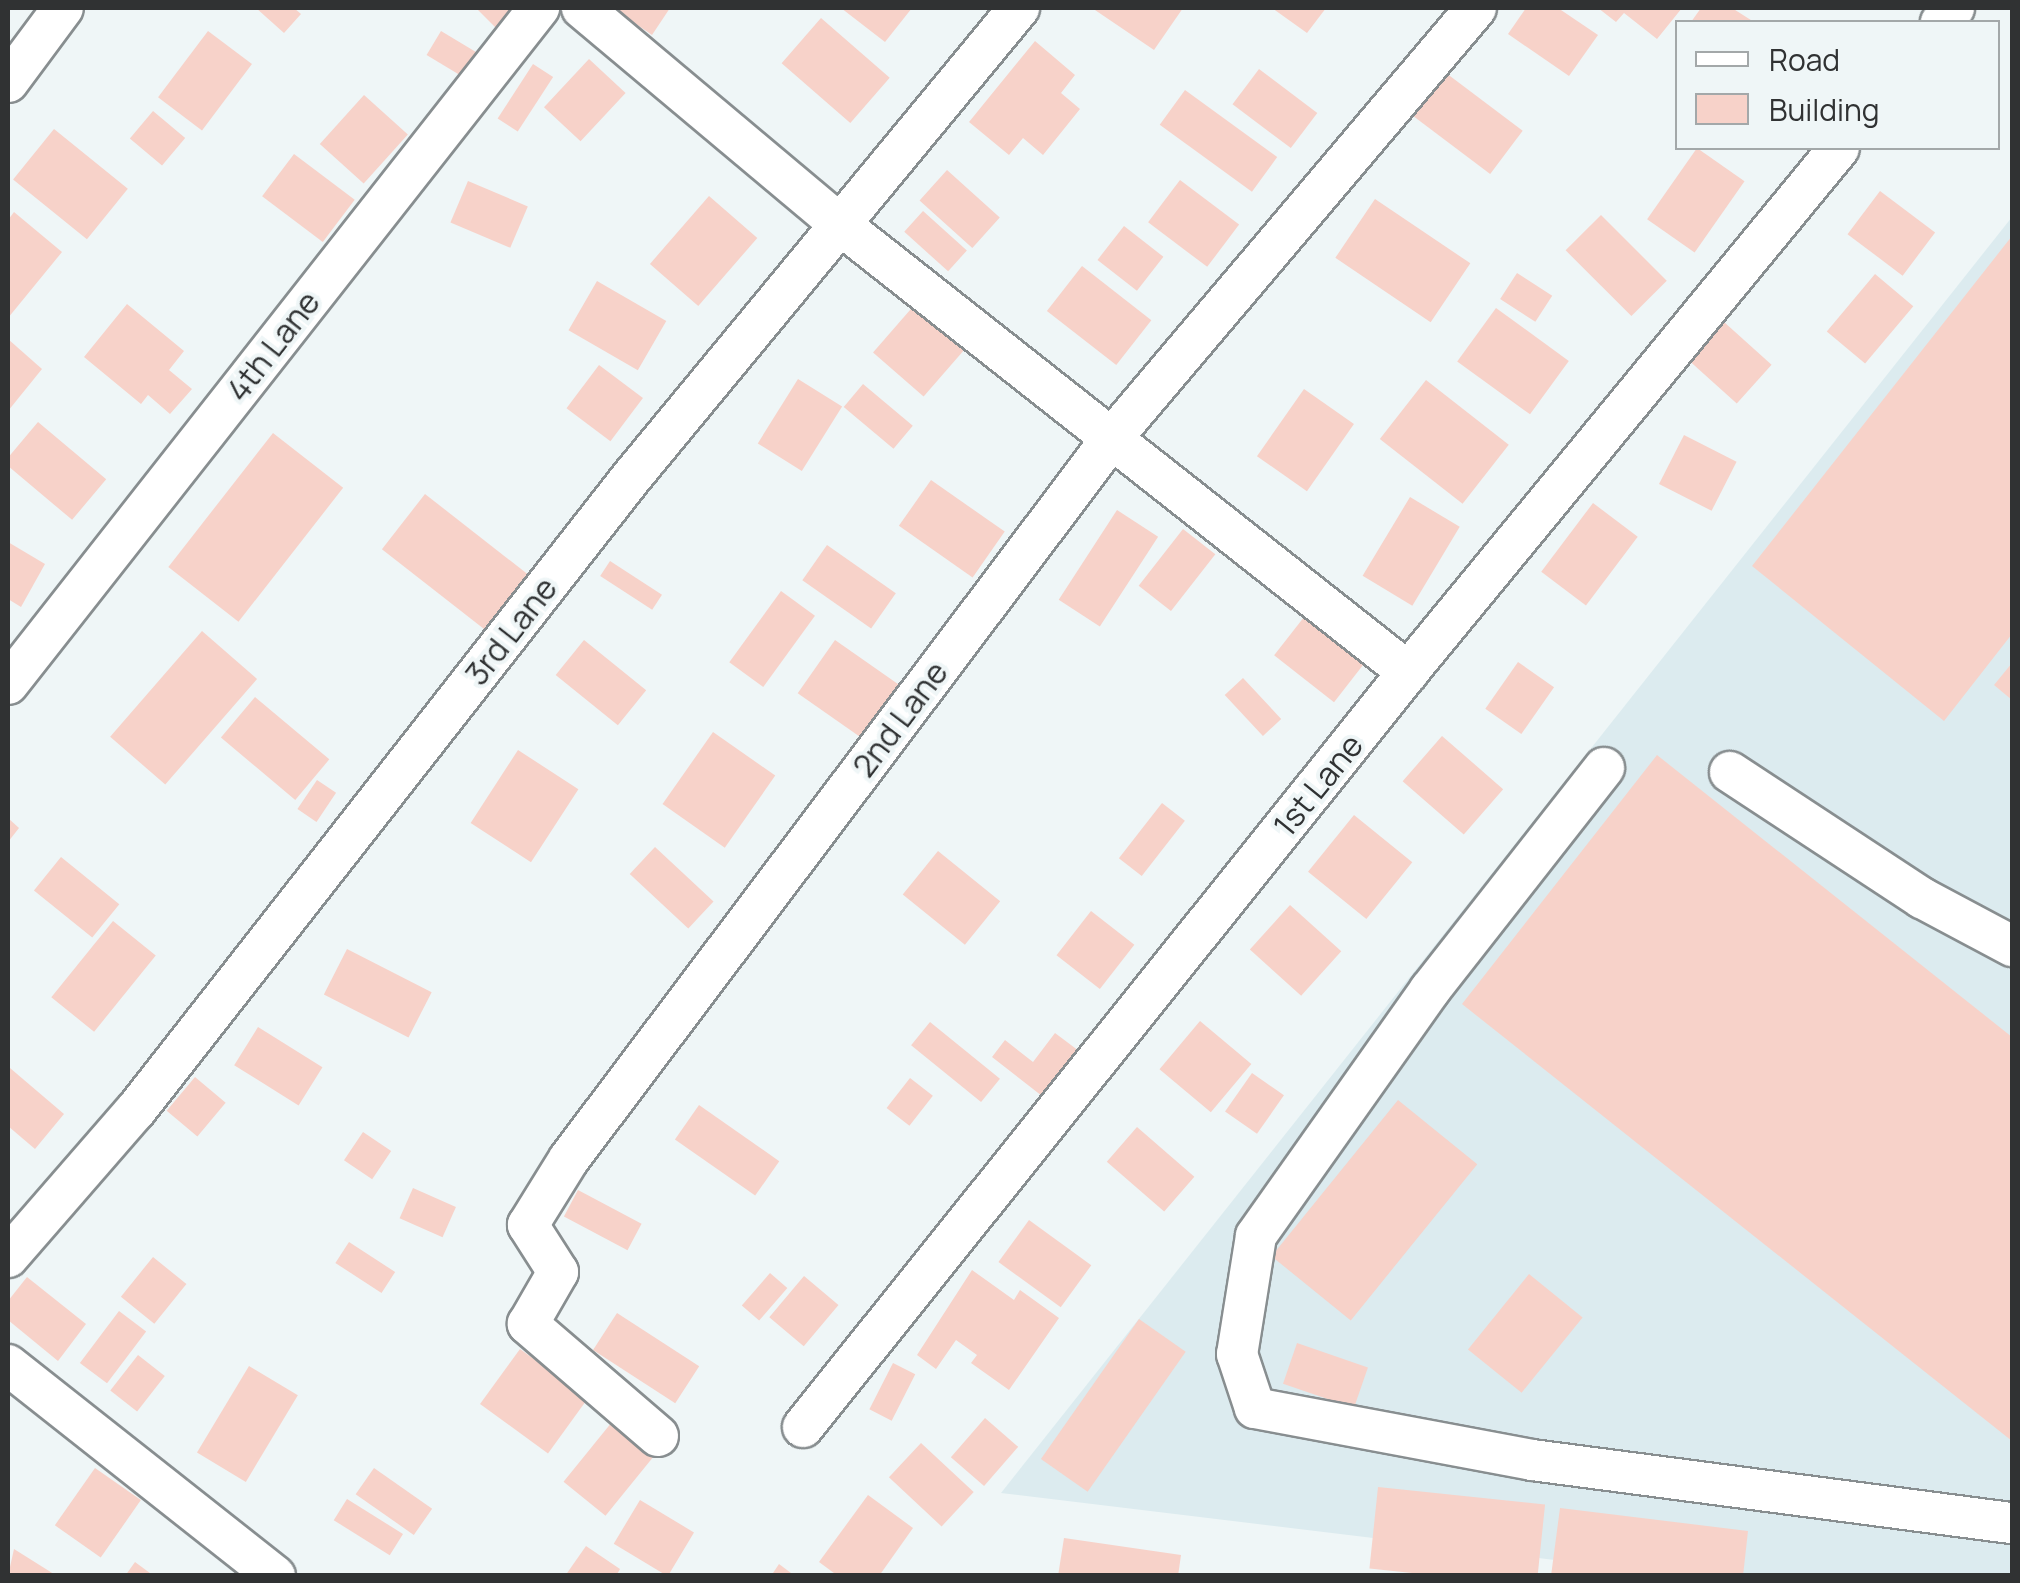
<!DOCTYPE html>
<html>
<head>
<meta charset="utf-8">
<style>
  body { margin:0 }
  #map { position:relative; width:2020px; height:1583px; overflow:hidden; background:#eff6f7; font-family:Manrope,sans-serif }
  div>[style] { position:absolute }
  .built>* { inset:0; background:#dcebef }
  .building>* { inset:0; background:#f7d2c9; transform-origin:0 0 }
  .roads { filter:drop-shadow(2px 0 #888e90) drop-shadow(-2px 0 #888e90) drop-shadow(0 2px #888e90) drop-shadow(0 -2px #888e90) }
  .minor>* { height:40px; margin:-20px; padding:0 20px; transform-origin:20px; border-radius:20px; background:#fff }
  span { translate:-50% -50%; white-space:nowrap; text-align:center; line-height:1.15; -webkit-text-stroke:8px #eff6f7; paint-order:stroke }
  .street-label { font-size:32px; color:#303233 }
  .frame { position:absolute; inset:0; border:10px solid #303233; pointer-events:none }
  .legend { position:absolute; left:1675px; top:20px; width:325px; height:130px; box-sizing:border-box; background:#eff6f7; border:2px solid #a3a8a9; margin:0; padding:12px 18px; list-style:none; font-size:30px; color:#303233 }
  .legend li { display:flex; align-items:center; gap:20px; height:50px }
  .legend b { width:50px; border:2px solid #a3a8a9 }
</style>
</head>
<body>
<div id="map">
  <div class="built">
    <i style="clip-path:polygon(2012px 217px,2012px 1575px,1678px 1575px,1001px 1493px)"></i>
  </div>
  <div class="building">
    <i style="clip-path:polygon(256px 8px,294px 8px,301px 14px,284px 33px)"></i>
    <i style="clip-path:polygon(476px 8px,527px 8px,501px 33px)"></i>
    <i style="clip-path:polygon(613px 8px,670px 8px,652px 35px)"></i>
    <i style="clip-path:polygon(841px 8px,912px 8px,885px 42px)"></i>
    <i style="clip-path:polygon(1092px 8px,1183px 8px,1154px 50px)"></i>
    <i style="clip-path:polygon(1272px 8px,1326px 8px,1307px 33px)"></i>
    <i style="clip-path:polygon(1526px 8px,1558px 8px,1598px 35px,1569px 76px,1508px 34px)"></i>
    <i style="clip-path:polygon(1598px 8px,1682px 8px,1657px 39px,1624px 13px,1616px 22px)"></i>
    <i style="clip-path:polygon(1701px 8px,1732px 8px,1754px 22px,1691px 22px)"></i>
    <i style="left:821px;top:18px;width:91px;height:60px;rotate:41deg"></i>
    <i style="left:208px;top:31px;width:55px;height:83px;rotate:37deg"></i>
    <i style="left:441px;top:31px;width:48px;height:28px;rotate:31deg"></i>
    <i style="clip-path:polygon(1035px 41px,1075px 75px,1061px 93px,1080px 109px,1043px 155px,1023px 138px,1009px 155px,969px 122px)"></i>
    <i style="left:589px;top:59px;width:50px;height:66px;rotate:43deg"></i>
    <i style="left:533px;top:64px;width:24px;height:65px;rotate:33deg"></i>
    <i style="left:1259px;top:69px;width:73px;height:44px;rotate:37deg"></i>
    <i style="left:1446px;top:73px;width:96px;height:54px;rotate:37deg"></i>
    <i style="left:1185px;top:90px;width:114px;height:43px;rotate:36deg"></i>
    <i style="left:364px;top:95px;width:59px;height:66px;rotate:42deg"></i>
    <i style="left:153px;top:111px;width:42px;height:36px;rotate:40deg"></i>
    <i style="left:54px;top:129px;width:95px;height:65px;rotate:39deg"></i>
    <i style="left:1697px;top:148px;width:58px;height:87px;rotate:35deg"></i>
    <i style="left:294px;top:154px;width:76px;height:53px;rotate:37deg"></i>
    <i style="left:947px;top:170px;width:71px;height:41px;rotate:42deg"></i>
    <i style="left:1180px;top:180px;width:74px;height:53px;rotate:37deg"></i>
    <i style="left:468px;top:181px;width:65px;height:45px;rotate:23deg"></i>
    <i style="left:1880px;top:191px;width:69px;height:54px;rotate:37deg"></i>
    <i style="left:709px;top:196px;width:64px;height:90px;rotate:41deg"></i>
    <i style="left:1375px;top:199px;width:115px;height:71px;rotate:34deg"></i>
    <i style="left:923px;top:211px;width:59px;height:28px;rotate:42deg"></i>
    <i style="clip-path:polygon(14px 212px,62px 252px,8px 318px,8px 220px)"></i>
    <i style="left:1601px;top:215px;width:93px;height:50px;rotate:45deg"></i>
    <i style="left:1124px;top:226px;width:50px;height:43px;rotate:38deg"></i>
    <i style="clip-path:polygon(2012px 236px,2012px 634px,1944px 721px,1752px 566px)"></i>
    <i style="left:1082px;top:266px;width:88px;height:57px;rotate:38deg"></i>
    <i style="left:1517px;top:273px;width:42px;height:31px;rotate:33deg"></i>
    <i style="left:1875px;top:274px;width:50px;height:75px;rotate:40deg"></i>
    <i style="left:597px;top:281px;width:80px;height:57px;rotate:30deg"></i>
    <i style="left:917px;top:302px;width:67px;height:67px;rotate:41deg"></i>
    <i style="clip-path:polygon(127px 304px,184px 351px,169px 370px,192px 389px,170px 414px,148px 395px,141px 404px,84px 357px)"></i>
    <i style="left:1496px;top:308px;width:90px;height:66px;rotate:36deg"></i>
    <i style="left:1724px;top:322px;width:64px;height:52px;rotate:42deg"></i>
    <i style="clip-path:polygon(8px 339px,42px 369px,8px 411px)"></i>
    <i style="left:599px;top:365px;width:55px;height:54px;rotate:37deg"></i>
    <i style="left:798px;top:379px;width:52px;height:76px;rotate:32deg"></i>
    <i style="left:1426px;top:380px;width:105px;height:75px;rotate:38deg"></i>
    <i style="left:863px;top:384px;width:65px;height:30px;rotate:40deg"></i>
    <i style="left:1304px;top:389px;width:61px;height:82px;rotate:35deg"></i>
    <i style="left:38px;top:422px;width:89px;height:53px;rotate:40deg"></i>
    <i style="left:273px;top:433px;width:89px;height:170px;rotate:38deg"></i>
    <i style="left:1684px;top:435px;width:59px;height:55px;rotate:27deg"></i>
    <i style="left:931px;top:480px;width:90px;height:56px;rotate:35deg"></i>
    <i style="left:425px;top:494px;width:130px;height:70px;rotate:38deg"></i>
    <i style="left:1410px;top:497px;width:58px;height:92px;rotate:31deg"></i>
    <i style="left:1593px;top:503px;width:56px;height:86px;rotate:37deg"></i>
    <i style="left:1117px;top:510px;width:49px;height:107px;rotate:33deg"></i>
    <i style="left:1183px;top:529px;width:41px;height:72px;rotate:38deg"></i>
    <i style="clip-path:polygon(8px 542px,45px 564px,21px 607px,8px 599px)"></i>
    <i style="left:827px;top:545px;width:84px;height:43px;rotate:35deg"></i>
    <i style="left:610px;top:561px;width:62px;height:18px;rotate:33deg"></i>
    <i style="left:781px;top:591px;width:42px;height:88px;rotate:36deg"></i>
    <i style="left:1308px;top:612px;width:76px;height:55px;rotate:38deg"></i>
    <i style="left:202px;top:631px;width:73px;height:140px;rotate:41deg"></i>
    <i style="left:584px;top:640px;width:80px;height:45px;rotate:39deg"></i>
    <i style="left:835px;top:640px;width:82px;height:65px;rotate:35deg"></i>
    <i style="left:1518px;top:662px;width:44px;height:57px;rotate:35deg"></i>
    <i style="clip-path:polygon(2012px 663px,2012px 700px,1994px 685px)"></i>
    <i style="left:1243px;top:678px;width:56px;height:25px;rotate:47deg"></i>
    <i style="left:255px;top:697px;width:97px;height:53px;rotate:40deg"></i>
    <i style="left:713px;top:732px;width:76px;height:88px;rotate:35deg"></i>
    <i style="left:1442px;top:736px;width:81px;height:60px;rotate:41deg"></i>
    <i style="left:518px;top:750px;width:72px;height:87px;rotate:33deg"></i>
    <i style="clip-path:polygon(1657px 755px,2012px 1037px,2012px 1441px,1462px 1004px)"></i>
    <i style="left:317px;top:780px;width:23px;height:35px;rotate:34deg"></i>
    <i style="left:1162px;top:803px;width:29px;height:70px;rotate:38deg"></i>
    <i style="left:1354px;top:815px;width:75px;height:73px;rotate:39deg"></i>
    <i style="clip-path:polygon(8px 818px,19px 828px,8px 842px)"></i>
    <i style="left:655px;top:847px;width:80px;height:37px;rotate:43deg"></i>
    <i style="left:938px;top:851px;width:80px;height:56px;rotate:39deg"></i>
    <i style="left:61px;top:857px;width:75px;height:43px;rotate:39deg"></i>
    <i style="left:1290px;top:905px;width:69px;height:60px;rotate:42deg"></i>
    <i style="left:1091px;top:911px;width:55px;height:56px;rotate:38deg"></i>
    <i style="left:113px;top:921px;width:55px;height:98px;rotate:39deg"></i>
    <i style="left:347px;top:949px;width:95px;height:51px;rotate:27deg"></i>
    <i style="left:1200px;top:1021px;width:67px;height:63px;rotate:40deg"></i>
    <i style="left:930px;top:1022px;width:90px;height:30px;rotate:39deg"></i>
    <i style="left:258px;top:1027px;width:76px;height:45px;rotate:32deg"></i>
    <i style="clip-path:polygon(1055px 1033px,1087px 1057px,1051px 1103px,992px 1057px,1005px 1040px,1033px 1062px)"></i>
    <i style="clip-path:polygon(10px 1068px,64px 1114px,35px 1149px,8px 1126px)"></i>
    <i style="left:1252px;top:1073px;width:39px;height:47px;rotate:35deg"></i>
    <i style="left:195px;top:1077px;width:40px;height:44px;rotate:40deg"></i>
    <i style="left:910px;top:1078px;width:29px;height:38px;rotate:38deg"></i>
    <i style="left:1398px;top:1100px;width:102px;height:201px;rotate:39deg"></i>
    <i style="left:699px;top:1105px;width:98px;height:42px;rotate:35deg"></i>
    <i style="left:1137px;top:1127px;width:76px;height:46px;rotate:41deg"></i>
    <i style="left:363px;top:1132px;width:34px;height:34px;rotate:34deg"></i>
    <i style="left:413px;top:1188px;width:47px;height:33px;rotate:24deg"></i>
    <i style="left:578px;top:1190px;width:72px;height:30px;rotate:28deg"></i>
    <i style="left:1029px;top:1220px;width:77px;height:52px;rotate:36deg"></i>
    <i style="left:349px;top:1242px;width:55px;height:25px;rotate:33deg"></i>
    <i style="left:153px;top:1257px;width:43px;height:51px;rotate:39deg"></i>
    <i style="clip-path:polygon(972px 1270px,1014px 1300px,1020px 1290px,1059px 1318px,1009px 1390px,971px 1363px,977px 1355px,956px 1340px,936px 1369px,917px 1355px)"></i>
    <i style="left:770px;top:1273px;width:23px;height:43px;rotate:41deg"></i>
    <i style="left:1529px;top:1274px;width:69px;height:97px;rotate:39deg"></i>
    <i style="left:804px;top:1276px;width:45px;height:54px;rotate:40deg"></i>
    <i style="clip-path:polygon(27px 1277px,86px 1324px,58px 1361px,8px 1320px,8px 1301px)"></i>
    <i style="left:119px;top:1311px;width:34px;height:65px;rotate:37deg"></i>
    <i style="left:617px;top:1313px;width:98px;height:44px;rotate:33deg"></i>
    <i style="left:1139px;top:1319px;width:57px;height:171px;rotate:35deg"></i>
    <i style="left:1297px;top:1343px;width:75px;height:43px;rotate:19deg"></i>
    <i style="left:520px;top:1349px;width:84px;height:68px;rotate:36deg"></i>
    <i style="left:138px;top:1355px;width:34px;height:45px;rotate:38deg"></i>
    <i style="left:893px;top:1363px;width:25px;height:52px;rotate:27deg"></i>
    <i style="left:249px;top:1366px;width:57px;height:101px;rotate:31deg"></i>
    <i style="left:985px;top:1418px;width:44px;height:52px;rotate:41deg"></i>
    <i style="left:612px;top:1422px;width:54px;height:77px;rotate:39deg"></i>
    <i style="left:921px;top:1443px;width:72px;height:47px;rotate:43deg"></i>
    <i style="left:95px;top:1468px;width:56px;height:70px;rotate:35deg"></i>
    <i style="left:374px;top:1468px;width:71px;height:32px;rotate:35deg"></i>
    <i style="left:1378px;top:1487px;width:168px;height:82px;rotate:6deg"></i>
    <i style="clip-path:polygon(868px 1495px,913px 1528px,879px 1576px,838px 1576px,819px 1562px)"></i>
    <i style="left:347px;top:1499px;width:66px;height:25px;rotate:32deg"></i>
    <i style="left:640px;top:1500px;width:63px;height:51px;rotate:31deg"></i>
    <i style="clip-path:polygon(1560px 1508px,1748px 1531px,1743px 1576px,1551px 1576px)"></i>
    <i style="clip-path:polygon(1064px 1538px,1181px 1555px,1178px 1576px,1058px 1576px)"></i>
    <i style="clip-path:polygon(586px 1546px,620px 1569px,616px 1576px,565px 1576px)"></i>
    <i style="clip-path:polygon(14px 1549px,57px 1576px,8px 1576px)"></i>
    <i style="clip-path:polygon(135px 1562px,154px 1576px,125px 1576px)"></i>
    <i style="clip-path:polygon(779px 1564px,795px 1576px,771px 1576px)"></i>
  </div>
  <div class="roads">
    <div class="minor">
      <i style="left:582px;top:8px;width:339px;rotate:40deg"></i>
      <i style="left:842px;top:226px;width:721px;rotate:38.24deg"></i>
      <i style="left:1941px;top:22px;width:19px;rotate:-47deg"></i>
      <i style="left:8px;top:82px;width:92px;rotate:-53.4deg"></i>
      <i style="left:8px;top:684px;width:860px;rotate:-51.85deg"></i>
      <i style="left:1604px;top:768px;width:282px;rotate:128.1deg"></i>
      <i style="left:1430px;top:990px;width:301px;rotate:125.3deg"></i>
      <i style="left:1256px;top:1236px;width:120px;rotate:99.1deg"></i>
      <i style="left:1237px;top:1354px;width:57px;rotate:71.6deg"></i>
      <i style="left:1255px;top:1408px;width:282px;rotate:10.6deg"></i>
      <i style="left:1532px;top:1460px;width:484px;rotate:7.5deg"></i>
      <i style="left:1730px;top:772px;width:230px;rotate:33.3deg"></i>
      <i style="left:1922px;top:898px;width:102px;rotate:28.1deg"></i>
      <i style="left:8px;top:1257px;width:195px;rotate:-49deg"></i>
      <i style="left:136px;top:1110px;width:801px;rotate:-51.94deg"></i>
      <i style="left:630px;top:479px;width:611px;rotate:-50.45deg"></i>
      <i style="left:8px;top:1365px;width:340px;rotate:38.3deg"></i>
      <i style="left:803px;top:1427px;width:967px;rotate:-51.29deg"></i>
      <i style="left:1408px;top:672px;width:678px;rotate:-50.56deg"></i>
      <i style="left:658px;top:1436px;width:172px;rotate:-139.3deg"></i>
      <i style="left:528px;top:1324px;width:60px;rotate:-60deg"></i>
      <i style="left:558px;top:1272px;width:56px;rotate:-122.6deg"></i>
      <i style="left:528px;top:1225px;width:78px;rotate:-58.2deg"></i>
      <i style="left:569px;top:1159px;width:903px;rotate:-53.02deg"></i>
      <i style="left:1112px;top:438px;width:563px;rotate:-49.75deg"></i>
    </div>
  </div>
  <div class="street-label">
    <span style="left:273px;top:346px;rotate:-52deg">4th Lane</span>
    <span style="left:511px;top:631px;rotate:-52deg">3rd Lane</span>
    <span style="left:900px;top:719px;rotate:-53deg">2nd Lane</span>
    <span style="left:1318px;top:785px;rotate:-51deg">1st Lane</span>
  </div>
  <div class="frame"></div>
  <ul class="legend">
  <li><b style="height:12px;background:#fff"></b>Road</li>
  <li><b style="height:28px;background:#f7d2c9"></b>Building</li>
  </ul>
</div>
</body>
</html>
